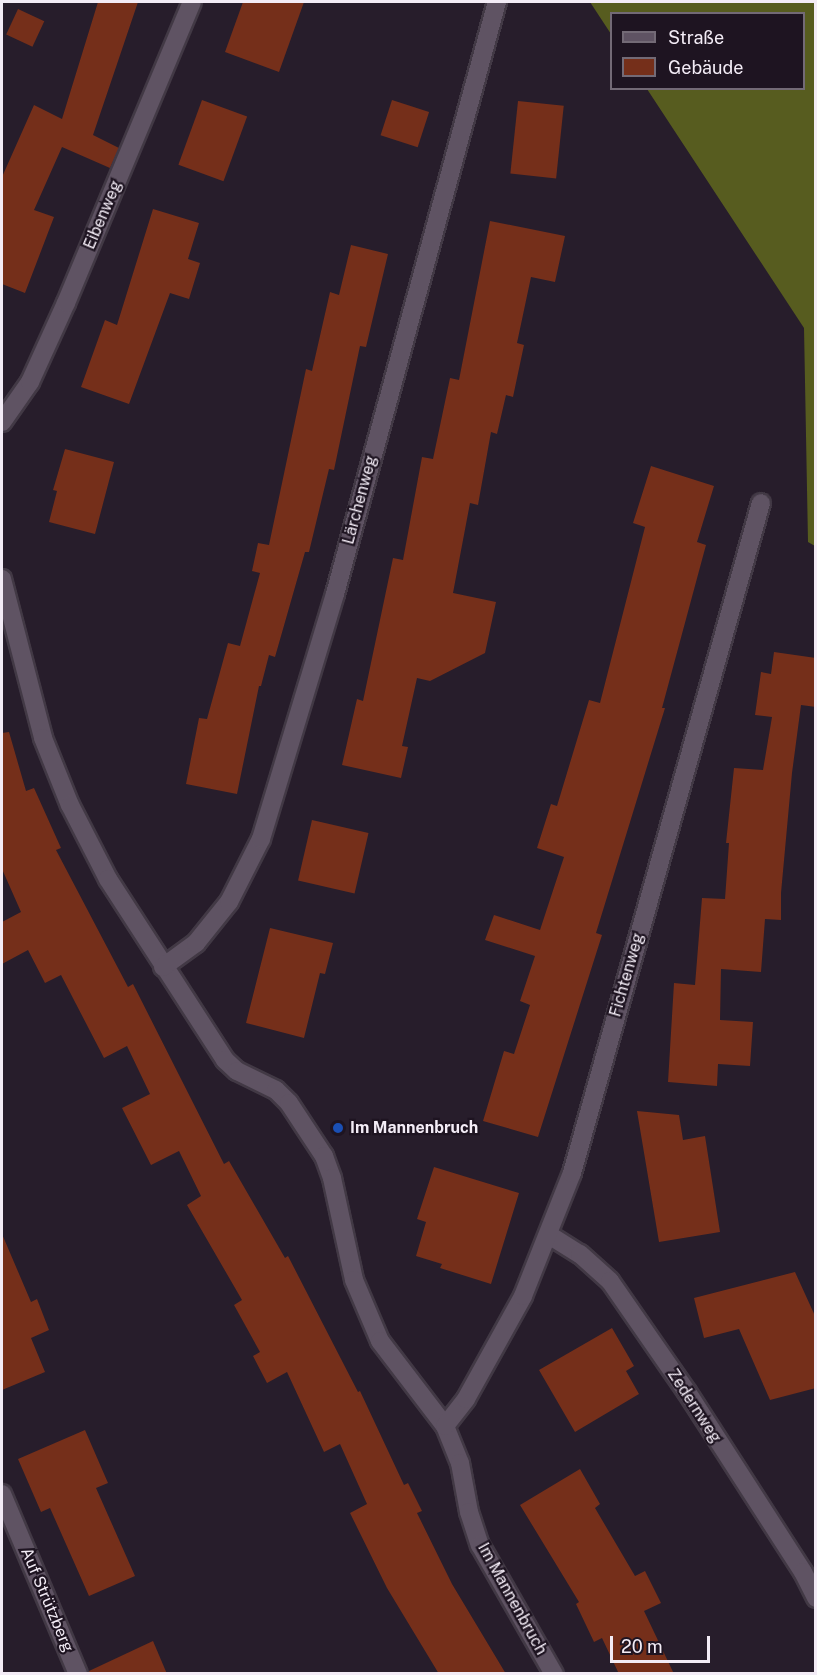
<!DOCTYPE html>
<html>
<head>
<meta charset="utf-8">
<style>
  body { margin:0 }
  #map { position:relative; width:817px; height:1675px; overflow:hidden; background:#271d2b; font-family:"Public Sans",sans-serif }
  div>[style] { position:absolute }
  .forest>* { inset:0; background:#575c1f }
  .building>* { inset:0; background:#752f1a; transform-origin:0 0 }
  .roads { filter:drop-shadow(2px 0 #423945) drop-shadow(-2px 0 #423945) drop-shadow(0 2px #423945) drop-shadow(0 -2px #423945) }
  .minor>* { height:18px; margin:-9px; padding:0 9px; transform-origin:9px; border-radius:9px; background:#5f5363 }
  .dots>* { width:16px; height:16px; translate:-50% -50%; box-sizing:border-box; border:3px solid #1e1421; border-radius:50% }
  span { translate:-50% -50%; white-space:nowrap; text-align:center; line-height:1.15; -webkit-text-stroke:4.5px #1e1421; paint-order:stroke }
  .street-label { font-size:16px; color:#f3ecf6 }
  .poi-label { font-size:16px; color:#f3ecf6; font-weight:700 }
  .left { translate:0 -50%; text-align:left }
  .frame { position:absolute; inset:0; border:3px solid #f3ecf6; pointer-events:none }
  .legend { position:absolute; left:610px; top:12px; width:195px; height:78px; box-sizing:border-box; background:#1e1421; border:2px solid #736a76; margin:0; padding:8px 10px; list-style:none; font-size:18px; color:#f3ecf6 }
  .legend li { display:flex; align-items:center; gap:12px; height:30px }
  .legend b { width:30px; border:2px solid #736a76 }
  .scale { position:absolute; left:610px; top:1636px; width:100px; height:27px; box-sizing:border-box; border:3px solid #f3ecf6; border-top:0; padding-left:8px; font-size:18px; line-height:21px; white-space:nowrap; color:#f3ecf6; -webkit-text-stroke:4px #1e1421; paint-order:stroke }
</style>
</head>
<body>
<div id="map">
  <div class="forest">
    <i style="clip-path:polygon(590px 2px,815px 2px,815px 546px,808px 542px,804px 328px,647px 89px,804px 88px,804px 14px,612px 14px,611px 34px)"></i>
  </div>
  <div class="building">
    <i style="clip-path:polygon(98px 2px,138px 2px,93px 135px,119px 148px,110px 168px,62px 147px,34px 210px,54px 217px,25px 293px,2px 284px,2px 177px,34px 105px,62px 119px)"></i>
    <i style="clip-path:polygon(243px 2px,304px 2px,279px 72px,225px 52px)"></i>
    <i style="left:18px;top:9px;width:29px;height:28px;rotate:25deg"></i>
    <i style="left:202px;top:100px;width:48px;height:69px;rotate:20deg"></i>
    <i style="left:392px;top:100px;width:39px;height:37px;rotate:18deg"></i>
    <i style="left:518px;top:101px;width:46px;height:73px;rotate:6deg"></i>
    <i style="clip-path:polygon(153px 209px,199px 223px,188px 259px,200px 263px,189px 299px,170px 293px,129px 404px,81px 387px,105px 320px,117px 325px)"></i>
    <i style="clip-path:polygon(490px 221px,565px 236px,555px 282px,531px 277px,517px 343px,524px 345px,513px 397px,506px 395px,497px 434px,491px 432px,478px 505px,470px 503px,453px 593px,496px 602px,485px 653px,430px 681px,417px 678px,402px 746px,408px 747px,401px 778px,342px 765px,357px 699px,363px 701px,393px 558px,403px 560px,422px 457px,433px 459px,450px 378px,459px 380px)"></i>
    <i style="clip-path:polygon(351px 245px,388px 254px,366px 347px,360px 346px,334px 470px,329px 469px,309px 552px,305px 552px,275px 657px,269px 655px,261px 686px,259px 686px,237px 794px,186px 784px,199px 718px,207px 719px,228px 643px,240px 646px,260px 573px,252px 571px,258px 543px,269px 545px,306px 369px,312px 371px,330px 292px,339px 295px)"></i>
    <i style="clip-path:polygon(65px 449px,114px 462px,95px 534px,49px 522px,57px 491px,53px 490px)"></i>
    <i style="clip-path:polygon(651px 466px,714px 486px,697px 542px,706px 545px,662px 708px,665px 708px,596px 933px,602px 935px,538px 1137px,483px 1121px,504px 1051px,514px 1054px,530px 1005px,520px 1001px,535px 956px,485px 940px,494px 915px,540px 930px,564px 857px,537px 848px,551px 804px,557px 806px,589px 700px,600px 703px,645px 527px,633px 523px)"></i>
    <i style="clip-path:polygon(774px 652px,816px 658px,816px 707px,801px 705px,792px 773px,781px 893px,781px 920px,765px 919px,761px 972px,721px 969px,720px 1020px,753px 1022px,750px 1066px,718px 1064px,717px 1086px,668px 1082px,674px 983px,695px 985px,702px 898px,725px 899px,729px 843px,726px 843px,734px 768px,763px 770px,772px 717px,755px 715px,761px 672px,771px 674px)"></i>
    <i style="clip-path:polygon(9px 732px,26px 791px,34px 788px,61px 848px,56px 850px,128px 987px,133px 984px,224px 1164px,229px 1161px,285px 1258px,288px 1256px,358px 1392px,360px 1391px,404px 1485px,408px 1483px,422px 1511px,417px 1513px,452px 1584px,506px 1674px,439px 1674px,387px 1588px,350px 1513px,367px 1504px,340px 1444px,324px 1452px,287px 1372px,267px 1383px,253px 1356px,260px 1352px,234px 1305px,242px 1300px,187px 1205px,201px 1196px,179px 1151px,151px 1165px,122px 1108px,150px 1094px,127px 1046px,104px 1058px,61px 975px,45px 983px,28px 950px,2px 964px,2px 922px,21px 912px,2px 869px,2px 733px)"></i>
    <i style="left:312px;top:820px;width:58px;height:62px;rotate:13deg"></i>
    <i style="clip-path:polygon(270px 928px,333px 943px,325px 974px,320px 973px,304px 1038px,246px 1023px)"></i>
    <i style="clip-path:polygon(637px 1111px,679px 1115px,683px 1140px,705px 1136px,720px 1232px,659px 1242px)"></i>
    <i style="clip-path:polygon(434px 1167px,519px 1193px,491px 1284px,440px 1268px,442px 1264px,416px 1256px,426px 1222px,417px 1219px)"></i>
    <i style="clip-path:polygon(2px 1234px,31px 1302px,37px 1299px,49px 1330px,31px 1338px,45px 1372px,2px 1390px)"></i>
    <i style="clip-path:polygon(795px 1272px,816px 1318px,816px 1388px,770px 1400px,739px 1329px,704px 1338px,694px 1298px)"></i>
    <i style="clip-path:polygon(612px 1328px,634px 1366px,626px 1371px,639px 1394px,575px 1432px,539px 1370px)"></i>
    <i style="clip-path:polygon(85px 1430px,108px 1483px,96px 1488px,135px 1576px,89px 1596px,50px 1508px,41px 1512px,18px 1459px)"></i>
    <i style="clip-path:polygon(580px 1469px,600px 1504px,595px 1508px,635px 1576px,645px 1571px,661px 1603px,644px 1611px,674px 1674px,619px 1674px,602px 1638px,594px 1642px,576px 1604px,579px 1602px,520px 1505px)"></i>
    <i style="clip-path:polygon(153px 1641px,167px 1674px,89px 1674px,89px 1671px)"></i>
  </div>
  <div class="roads">
    <div class="minor">
      <i style="left:2px;top:422px;width:49px;rotate:-55deg"></i>
      <i style="left:30px;top:382px;width:87px;rotate:-65.5deg"></i>
      <i style="left:66px;top:303px;width:326px;rotate:-67.3deg"></i>
      <i style="left:2px;top:579px;width:164px;rotate:75.5deg"></i>
      <i style="left:43px;top:738px;width:72px;rotate:68.1deg"></i>
      <i style="left:70px;top:805px;width:83px;rotate:62.8deg"></i>
      <i style="left:108px;top:879px;width:216px;rotate:57.1deg"></i>
      <i style="left:225px;top:1060px;width:16px;rotate:43deg"></i>
      <i style="left:237px;top:1071px;width:43px;rotate:26deg"></i>
      <i style="left:276px;top:1090px;width:18px;rotate:45deg"></i>
      <i style="left:289px;top:1103px;width:64px;rotate:56.6deg"></i>
      <i style="left:324px;top:1156px;width:23px;rotate:70deg"></i>
      <i style="left:332px;top:1178px;width:104px;rotate:77.8deg"></i>
      <i style="left:354px;top:1280px;width:66px;rotate:66.9deg"></i>
      <i style="left:380px;top:1341px;width:107px;rotate:52.6deg"></i>
      <i style="left:445px;top:1426px;width:40px;rotate:68deg"></i>
      <i style="left:460px;top:1463px;width:50px;rotate:79.6deg"></i>
      <i style="left:469px;top:1512px;width:35px;rotate:72deg"></i>
      <i style="left:480px;top:1545px;width:149px;rotate:60.2deg"></i>
      <i style="left:163px;top:967px;width:41px;rotate:-36deg"></i>
      <i style="left:196px;top:943px;width:53px;rotate:-51.2deg"></i>
      <i style="left:229px;top:902px;width:71px;rotate:-63.1deg"></i>
      <i style="left:261px;top:839px;width:256px;rotate:-73.2deg"></i>
      <i style="left:335px;top:594px;width:614px;rotate:-74.7deg"></i>
      <i style="left:549px;top:1235px;width:36px;rotate:32deg"></i>
      <i style="left:580px;top:1254px;width:40px;rotate:42deg"></i>
      <i style="left:610px;top:1281px;width:135px;rotate:55.3deg"></i>
      <i style="left:687px;top:1392px;width:214px;rotate:57.2deg"></i>
      <i style="left:803px;top:1572px;width:29px;rotate:63deg"></i>
      <i style="left:445px;top:1426px;width:34px;rotate:-52deg"></i>
      <i style="left:466px;top:1399px;width:118px;rotate:-61deg"></i>
      <i style="left:523px;top:1296px;width:132px;rotate:-68.3deg"></i>
      <i style="left:572px;top:1173px;width:696px;rotate:-74.25deg"></i>
      <i style="left:2px;top:1494px;width:195px;rotate:67.1deg"></i>
    </div>
  </div>
  <div class="dots">
    <i style="left:338px;top:1128px;background:#1a4fb4"></i>
  </div>
  <div class="street-label">
    <span style="left:103px;top:215px;rotate:-67deg">Eibenweg</span>
    <span style="left:360px;top:500px;rotate:-75deg">Lärchenweg</span>
    <span style="left:627px;top:975px;rotate:-74deg">Fichtenweg</span>
    <span style="left:694px;top:1406px;rotate:57deg">Zedernweg</span>
    <span style="left:512px;top:1599px;rotate:61deg">Im Mannenbruch</span>
    <span style="left:47px;top:1600px;rotate:67deg">Auf Strützberg</span>
  </div>
  <div class="poi-label">
    <span class="left" style="left:350px;top:1128px">Im Mannenbruch</span>
  </div>
  <div class="frame"></div>
  <ul class="legend">
  <li><b style="height:8px;background:#5f5363"></b>Straße</li>
  <li><b style="height:16px;background:#752f1a"></b>Gebäude</li>
  </ul>
  <div class="scale">20 m</div>
</div>
</body>
</html>
